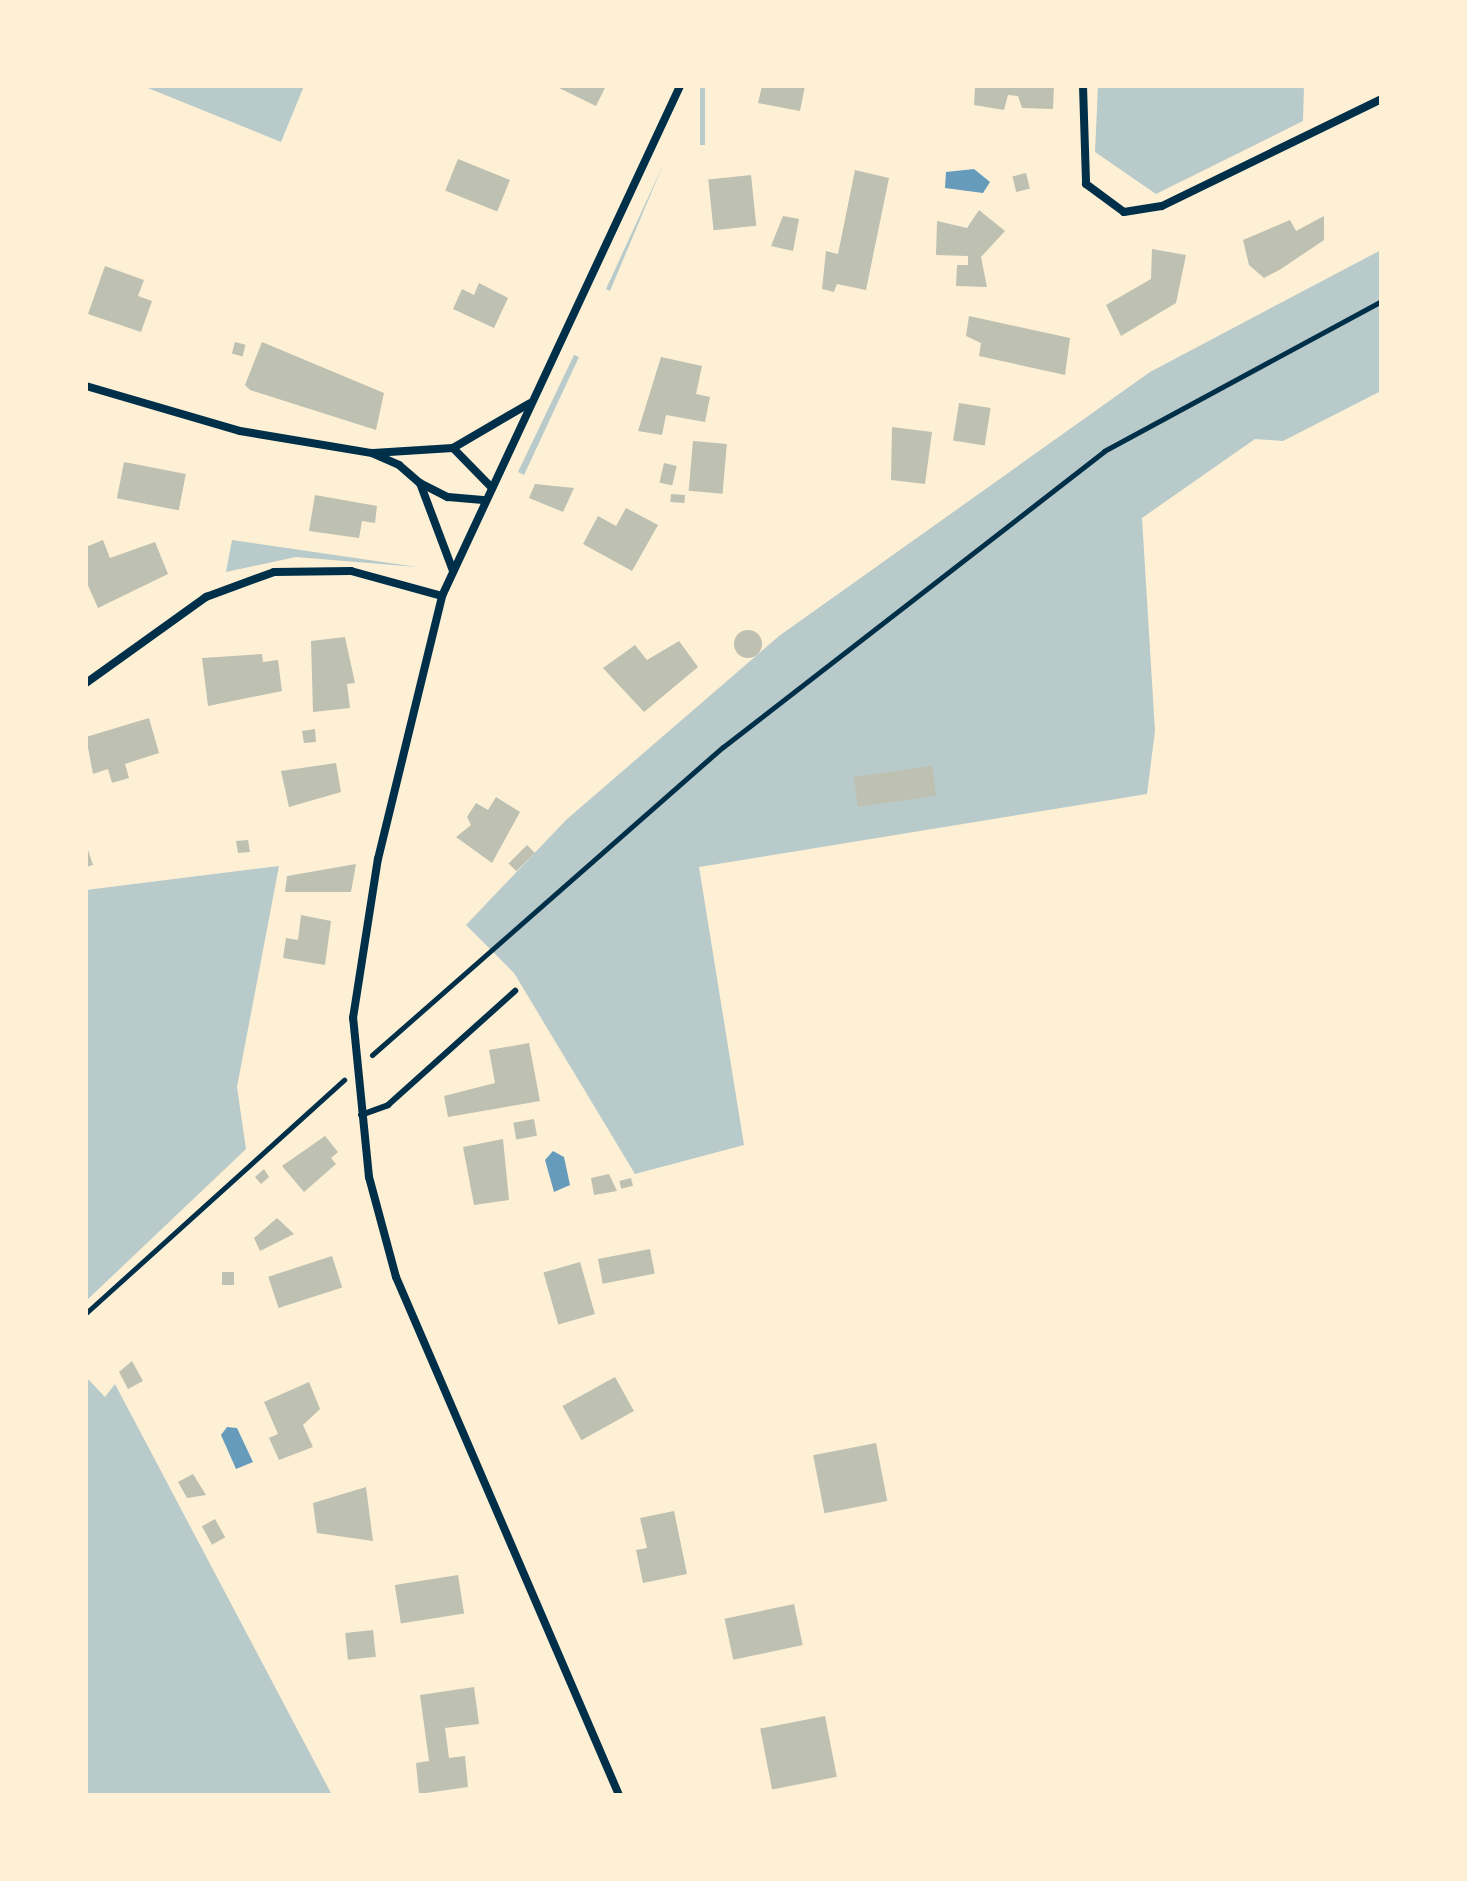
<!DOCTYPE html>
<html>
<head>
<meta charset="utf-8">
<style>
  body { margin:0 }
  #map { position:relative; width:1467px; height:1881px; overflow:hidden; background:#fdf0d5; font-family:Montserrat,sans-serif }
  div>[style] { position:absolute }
  .green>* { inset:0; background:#b9caca; transform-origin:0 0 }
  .water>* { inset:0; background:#669bbc }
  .building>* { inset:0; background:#bec0b2; transform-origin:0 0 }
  .round { border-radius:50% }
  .path>* { height:5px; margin:-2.5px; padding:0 2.5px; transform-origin:2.5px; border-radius:2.5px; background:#003049 }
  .service>* { height:6px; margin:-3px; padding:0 3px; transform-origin:3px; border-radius:3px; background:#003049 }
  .minor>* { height:8px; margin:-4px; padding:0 4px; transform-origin:4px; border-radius:4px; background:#003049 }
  span { translate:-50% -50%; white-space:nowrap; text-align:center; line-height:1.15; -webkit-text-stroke:8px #fdf0d5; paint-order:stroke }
  .frame { position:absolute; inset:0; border:88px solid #fdf0d5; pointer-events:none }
</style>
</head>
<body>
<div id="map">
  <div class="green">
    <i style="clip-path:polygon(143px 86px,304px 86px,281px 142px)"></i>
    <i style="left:700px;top:86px;width:5px;height:59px"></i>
    <i style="clip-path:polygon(1098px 86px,1304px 86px,1303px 121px,1156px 194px,1095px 152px)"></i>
    <i style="clip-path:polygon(663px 165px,610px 291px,606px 289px)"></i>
    <i style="clip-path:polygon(1381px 250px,1381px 391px,1283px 441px,1255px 439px,1142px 518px,1155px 731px,1147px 794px,699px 867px,744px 1145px,635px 1174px,514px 973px,466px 925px,566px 820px,779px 636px,1150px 372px)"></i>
    <i style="clip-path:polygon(574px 355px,579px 357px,524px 475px,518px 472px)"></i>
    <i style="clip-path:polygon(232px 540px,417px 567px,296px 557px,226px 572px)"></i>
    <i style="clip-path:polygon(279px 866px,237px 1087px,246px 1149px,86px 1301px,86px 890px)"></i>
    <i style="clip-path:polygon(86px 1377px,105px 1397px,115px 1384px,332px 1795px,86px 1795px)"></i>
  </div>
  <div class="water">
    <i style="clip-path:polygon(974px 169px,990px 182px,983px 193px,945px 188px,946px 172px)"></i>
    <i style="clip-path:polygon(553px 1151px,564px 1157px,570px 1185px,554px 1192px,545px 1160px)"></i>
    <i style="clip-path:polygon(227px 1427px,237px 1428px,253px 1462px,236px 1469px,221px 1435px)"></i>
  </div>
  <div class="building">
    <i style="clip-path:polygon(555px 86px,606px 86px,596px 106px)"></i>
    <i style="clip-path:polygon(762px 86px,805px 86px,800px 111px,758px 103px)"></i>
    <i style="clip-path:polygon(975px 86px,1054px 86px,1053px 109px,1022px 108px,1018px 96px,1008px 95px,1004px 110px,974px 105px)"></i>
    <i style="left:458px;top:159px;width:56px;height:34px;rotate:22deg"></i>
    <i style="clip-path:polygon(855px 170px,889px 178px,866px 290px,837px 284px,834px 292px,822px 289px,826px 251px,838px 254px)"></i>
    <i style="left:1026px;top:173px;width:16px;height:14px;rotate:76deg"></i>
    <i style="left:751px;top:175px;width:51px;height:43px;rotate:84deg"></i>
    <i style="clip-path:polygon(979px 210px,1005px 231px,981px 257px,987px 287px,956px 286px,957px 265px,968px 265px,968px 256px,936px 255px,937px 221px,967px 228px)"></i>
    <i style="clip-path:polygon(783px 216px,799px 219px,793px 251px,771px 246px)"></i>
    <i style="clip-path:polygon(1324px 216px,1324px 240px,1281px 269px,1264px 278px,1249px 265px,1243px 240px,1290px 220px,1296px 231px)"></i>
    <i style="clip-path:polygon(1152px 249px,1186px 255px,1176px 303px,1121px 336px,1106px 305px,1151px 279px)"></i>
    <i style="clip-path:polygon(105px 266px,144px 280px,138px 296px,152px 301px,141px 332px,88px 314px)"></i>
    <i style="clip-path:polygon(479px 283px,508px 298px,494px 328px,453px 309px,462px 289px,474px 295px)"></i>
    <i style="clip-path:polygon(969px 316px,1070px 338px,1065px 375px,979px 356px,981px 343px,966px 336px)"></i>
    <i style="left:235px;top:342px;width:11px;height:12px;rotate:15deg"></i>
    <i style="clip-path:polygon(262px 342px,384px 393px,376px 430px,250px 390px,245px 385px)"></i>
    <i style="clip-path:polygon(661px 357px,702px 366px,696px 394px,710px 397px,705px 422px,666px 415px,662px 435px,638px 431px)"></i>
    <i style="left:959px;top:403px;width:32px;height:38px;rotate:9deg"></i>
    <i style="clip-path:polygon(892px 427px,932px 432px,925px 484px,891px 480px)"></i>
    <i style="left:693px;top:441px;width:34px;height:50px;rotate:5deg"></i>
    <i style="left:124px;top:462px;width:63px;height:37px;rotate:11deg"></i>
    <i style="left:664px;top:463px;width:13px;height:20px;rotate:13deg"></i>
    <i style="clip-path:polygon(535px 484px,574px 488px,563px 512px,529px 498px)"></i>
    <i style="left:671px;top:494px;width:14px;height:8px;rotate:4deg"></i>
    <i style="clip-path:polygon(315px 495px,377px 506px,375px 523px,362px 521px,359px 538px,309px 531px)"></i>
    <i style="clip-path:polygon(626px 508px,658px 525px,632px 571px,583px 544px,598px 516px,616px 526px)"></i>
    <i style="clip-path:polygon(103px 540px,110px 558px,155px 542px,168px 574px,98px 608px,86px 581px,86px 547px)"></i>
    <i class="round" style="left:734px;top:630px;width:28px;height:28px"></i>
    <i style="clip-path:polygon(345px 637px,355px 683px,347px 684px,350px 708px,313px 712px,311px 641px)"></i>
    <i style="clip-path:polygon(679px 641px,698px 667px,644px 712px,603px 668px,635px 645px,647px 660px)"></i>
    <i style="clip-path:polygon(262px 654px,263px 662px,278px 660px,282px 691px,208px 706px,202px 658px)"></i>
    <i style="clip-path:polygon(149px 718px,159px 753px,125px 764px,129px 778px,112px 783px,108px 769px,93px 774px,86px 737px)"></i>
    <i style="clip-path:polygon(315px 729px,316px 742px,304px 743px,302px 731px)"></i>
    <i style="clip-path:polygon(336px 763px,341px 792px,289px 807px,281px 771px)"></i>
    <i style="left:932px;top:766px;width:30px;height:79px;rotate:82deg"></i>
    <i style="clip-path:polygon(496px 797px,520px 812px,492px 863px,456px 837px,471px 825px,467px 817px,476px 803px,488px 810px)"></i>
    <i style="clip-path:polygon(248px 840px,250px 852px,238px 853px,236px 841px)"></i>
    <i style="clip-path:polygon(86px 844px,93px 865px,86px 867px)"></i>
    <i style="left:527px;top:845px;width:11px;height:26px;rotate:45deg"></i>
    <i style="clip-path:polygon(356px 864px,351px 892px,285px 892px,287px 876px)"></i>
    <i style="clip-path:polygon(301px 915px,331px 921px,325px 965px,283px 958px,286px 938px,298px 940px)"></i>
    <i style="clip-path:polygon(529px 1043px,540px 1101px,448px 1117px,444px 1096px,495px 1083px,489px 1050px)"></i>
    <i style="left:534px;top:1119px;width:17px;height:21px;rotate:80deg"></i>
    <i style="clip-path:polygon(325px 1136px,338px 1152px,331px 1158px,336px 1164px,304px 1192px,282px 1166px)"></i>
    <i style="clip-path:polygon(503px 1139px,509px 1200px,474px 1205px,463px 1147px)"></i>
    <i style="clip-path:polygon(264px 1169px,269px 1177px,261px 1184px,255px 1177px)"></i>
    <i style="clip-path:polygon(609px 1174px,617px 1191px,594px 1195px,591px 1178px)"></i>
    <i style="left:631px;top:1178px;width:8px;height:12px;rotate:76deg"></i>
    <i style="clip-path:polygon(277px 1218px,294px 1234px,260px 1251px,254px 1238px)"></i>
    <i style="left:650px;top:1249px;width:25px;height:53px;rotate:79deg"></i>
    <i style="left:332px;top:1256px;width:33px;height:67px;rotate:72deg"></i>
    <i style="left:580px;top:1262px;width:54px;height:38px;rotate:74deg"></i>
    <i style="left:222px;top:1272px;width:12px;height:13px"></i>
    <i style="clip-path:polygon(132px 1361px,143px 1381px,128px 1389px,119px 1372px)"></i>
    <i style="left:615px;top:1377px;width:39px;height:60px;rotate:61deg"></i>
    <i style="clip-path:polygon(309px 1382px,320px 1409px,303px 1425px,313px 1447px,279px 1460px,269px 1438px,278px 1434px,264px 1402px)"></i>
    <i style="left:876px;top:1443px;width:59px;height:64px;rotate:79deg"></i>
    <i style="clip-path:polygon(193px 1474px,206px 1495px,187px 1498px,178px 1482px)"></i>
    <i style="clip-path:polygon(366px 1487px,373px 1541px,317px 1533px,313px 1503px)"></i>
    <i style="clip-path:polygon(674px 1511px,687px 1574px,643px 1583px,636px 1550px,647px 1548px,640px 1518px)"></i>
    <i style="left:215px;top:1519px;width:21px;height:15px;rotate:61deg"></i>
    <i style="left:458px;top:1575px;width:39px;height:64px;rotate:81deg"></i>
    <i style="left:794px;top:1604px;width:42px;height:71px;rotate:78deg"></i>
    <i style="left:373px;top:1630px;width:27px;height:28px;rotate:84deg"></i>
    <i style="clip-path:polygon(474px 1687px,479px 1724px,445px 1728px,449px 1758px,465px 1756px,468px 1787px,419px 1794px,416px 1763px,429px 1761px,420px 1695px)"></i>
    <i style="left:825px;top:1716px;width:62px;height:66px;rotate:79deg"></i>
  </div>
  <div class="path">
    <i style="left:372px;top:1055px;width:467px;rotate:-41.3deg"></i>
    <i style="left:723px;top:747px;width:482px;rotate:-37.8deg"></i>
    <i style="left:1104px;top:451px;width:315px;rotate:-28.4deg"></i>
    <i style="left:86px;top:1313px;width:348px;rotate:-42.1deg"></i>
  </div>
  <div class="service">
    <i style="left:361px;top:1115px;width:29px;rotate:-20deg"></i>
    <i style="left:388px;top:1105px;width:171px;rotate:-41.9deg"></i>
  </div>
  <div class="minor">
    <i style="left:1083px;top:86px;width:98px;rotate:88.2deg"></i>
    <i style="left:1086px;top:184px;width:47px;rotate:36.4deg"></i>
    <i style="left:1124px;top:212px;width:38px;rotate:-9deg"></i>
    <i style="left:1162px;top:206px;width:244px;rotate:-26deg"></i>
    <i style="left:86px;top:386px;width:160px;rotate:16.3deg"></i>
    <i style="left:240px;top:431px;width:134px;rotate:9.5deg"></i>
    <i style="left:372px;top:453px;width:30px;rotate:24deg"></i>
    <i style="left:399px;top:465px;width:28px;rotate:41deg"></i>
    <i style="left:420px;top:483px;width:94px;rotate:69.4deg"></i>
    <i style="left:453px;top:448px;width:56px;rotate:45.7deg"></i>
    <i style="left:373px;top:453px;width:80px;rotate:-3.6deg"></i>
    <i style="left:453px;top:448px;width:89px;rotate:-30.3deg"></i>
    <i style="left:420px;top:483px;width:31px;rotate:27deg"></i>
    <i style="left:448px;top:497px;width:38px;rotate:5deg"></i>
    <i style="left:86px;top:683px;width:148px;rotate:-35.6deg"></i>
    <i style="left:206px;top:597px;width:72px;rotate:-20.2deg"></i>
    <i style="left:274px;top:572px;width:77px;rotate:-0.7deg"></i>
    <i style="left:351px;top:571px;width:94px;rotate:15.4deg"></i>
    <i style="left:619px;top:1795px;width:564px;rotate:-113.29deg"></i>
    <i style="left:396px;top:1277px;width:104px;rotate:-105.1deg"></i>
    <i style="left:369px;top:1177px;width:160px;rotate:-95.7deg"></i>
    <i style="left:353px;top:1018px;width:161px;rotate:-81.1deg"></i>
    <i style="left:378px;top:859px;width:271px;rotate:-76.3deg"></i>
    <i style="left:442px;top:596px;width:563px;rotate:-64.98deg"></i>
  </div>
  <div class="frame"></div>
</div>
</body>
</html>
